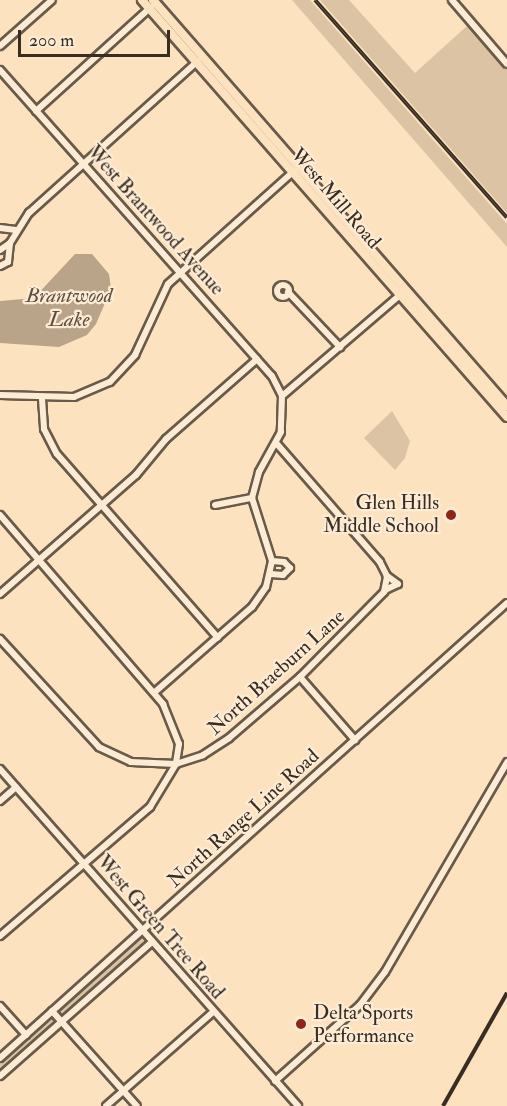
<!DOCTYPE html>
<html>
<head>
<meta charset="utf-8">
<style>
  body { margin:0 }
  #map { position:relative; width:507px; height:1106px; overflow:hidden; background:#fce2bf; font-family:"IM FELL Double Pica",serif }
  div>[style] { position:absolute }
  .green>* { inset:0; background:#dbc3a4; transform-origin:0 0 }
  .water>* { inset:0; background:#b9a48a }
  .roads { filter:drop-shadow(2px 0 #695a4a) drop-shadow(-2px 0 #695a4a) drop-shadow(0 2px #695a4a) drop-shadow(0 -2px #695a4a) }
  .minor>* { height:6px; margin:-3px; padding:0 3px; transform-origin:3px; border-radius:3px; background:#fdecd5 }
  .minor>.ring { margin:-3px; padding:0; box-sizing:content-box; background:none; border:6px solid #fdecd5; border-radius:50% }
  .major>* { height:8px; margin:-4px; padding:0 4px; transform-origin:4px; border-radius:4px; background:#fce2bf }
  .rail>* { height:4px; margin-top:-2px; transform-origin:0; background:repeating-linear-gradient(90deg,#fdecd5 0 4.5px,#382c23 0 9px); box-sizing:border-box; border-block:2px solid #382c23 }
  .dots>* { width:16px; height:16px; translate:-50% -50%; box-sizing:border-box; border:3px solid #fdecd5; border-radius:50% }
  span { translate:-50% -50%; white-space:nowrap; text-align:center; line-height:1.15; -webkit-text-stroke:4.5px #fdecd5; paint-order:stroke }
  .street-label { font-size:20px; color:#382c23 }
  .poi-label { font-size:20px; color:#382c23 }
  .right { translate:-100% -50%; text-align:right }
  .left { translate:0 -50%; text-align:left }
  .water-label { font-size:21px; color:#5f5042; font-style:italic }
  .scale { position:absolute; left:18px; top:30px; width:152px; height:27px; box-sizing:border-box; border:3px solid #382c23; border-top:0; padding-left:8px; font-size:18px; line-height:21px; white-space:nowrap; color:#382c23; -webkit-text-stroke:4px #fdecd5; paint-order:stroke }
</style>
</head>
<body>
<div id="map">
  <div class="green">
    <i style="clip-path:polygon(292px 0,310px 0,507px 224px,507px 247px)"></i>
    <i style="clip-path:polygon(320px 0,349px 0,415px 73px,468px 25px,507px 69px,507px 213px)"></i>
    <i style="clip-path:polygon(392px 411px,410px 441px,405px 458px,395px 470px,364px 438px)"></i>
    <i style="left:141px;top:938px;width:8px;height:109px;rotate:50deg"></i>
    <i style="clip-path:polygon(51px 1018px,56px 1023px,0 1073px,0 1063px)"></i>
  </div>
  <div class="water">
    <i style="clip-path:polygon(75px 254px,92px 254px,109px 274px,111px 289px,96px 324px,87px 335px,59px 347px,0 343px,0 301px,34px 298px)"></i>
  </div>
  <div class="roads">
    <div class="minor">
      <i style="left:452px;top:0;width:84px;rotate:49.3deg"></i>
      <i style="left:0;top:46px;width:69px;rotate:-41.5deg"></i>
      <i style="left:0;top:70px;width:409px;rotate:48.4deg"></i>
      <i style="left:272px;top:376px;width:22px;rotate:63deg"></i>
      <i style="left:282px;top:396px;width:36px;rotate:92deg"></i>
      <i style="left:281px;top:432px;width:46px;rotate:118.8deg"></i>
      <i style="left:259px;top:472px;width:27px;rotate:105deg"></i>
      <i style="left:252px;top:498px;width:66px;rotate:72.4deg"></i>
      <i style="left:272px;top:561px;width:27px;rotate:103deg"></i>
      <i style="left:266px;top:587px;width:24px;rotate:125deg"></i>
      <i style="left:252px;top:607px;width:129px;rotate:138.8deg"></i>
      <i style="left:36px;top:111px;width:155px;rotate:-42.1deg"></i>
      <i style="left:0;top:228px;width:16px;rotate:7deg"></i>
      <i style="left:0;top:250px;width:12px;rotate:-35deg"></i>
      <i style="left:0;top:266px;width:9px;rotate:-27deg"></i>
      <i style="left:8px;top:262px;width:19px;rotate:-84deg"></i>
      <i style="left:10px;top:243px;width:36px;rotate:-58deg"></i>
      <i style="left:29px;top:213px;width:227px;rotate:-42deg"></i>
      <i class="ring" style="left:277px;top:285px;width:6px;height:6px"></i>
      <i style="left:288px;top:292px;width:76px;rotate:46.6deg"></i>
      <i style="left:0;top:395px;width:74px;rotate:1.5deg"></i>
      <i style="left:74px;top:397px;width:39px;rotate:-23deg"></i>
      <i style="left:110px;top:382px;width:37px;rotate:-47deg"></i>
      <i style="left:135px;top:355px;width:78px;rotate:-65.1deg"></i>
      <i style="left:168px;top:284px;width:172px;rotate:-41.9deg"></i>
      <i style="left:282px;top:396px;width:158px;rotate:-40.6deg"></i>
      <i style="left:42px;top:399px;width:30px;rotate:86deg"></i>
      <i style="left:44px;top:429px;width:28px;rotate:63deg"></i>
      <i style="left:57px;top:454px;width:244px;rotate:48.8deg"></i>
      <i style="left:215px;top:505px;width:38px;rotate:-11deg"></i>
      <i style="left:0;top:515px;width:250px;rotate:49.2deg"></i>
      <i style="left:163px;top:704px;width:43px;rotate:68.2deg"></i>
      <i style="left:179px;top:744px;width:20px;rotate:99deg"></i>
      <i style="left:176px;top:764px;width:45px;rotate:-177.5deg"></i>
      <i style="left:131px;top:762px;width:35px;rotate:-155deg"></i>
      <i style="left:99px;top:747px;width:147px;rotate:-132.5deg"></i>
      <i style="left:271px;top:574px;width:12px;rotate:5deg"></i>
      <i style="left:283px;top:575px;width:10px;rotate:-45deg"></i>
      <i style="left:290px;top:568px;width:8px;rotate:-135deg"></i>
      <i style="left:284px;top:562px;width:12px;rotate:-175deg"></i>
      <i style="left:385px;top:590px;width:14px;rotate:-25deg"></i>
      <i style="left:398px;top:584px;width:14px;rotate:-144deg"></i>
      <i style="left:0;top:594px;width:181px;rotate:-41.2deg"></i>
      <i style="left:136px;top:475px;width:47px;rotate:-50.2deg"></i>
      <i style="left:166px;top:439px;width:121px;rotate:-41.3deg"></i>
      <i style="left:300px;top:677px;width:84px;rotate:48.9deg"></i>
      <i style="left:0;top:769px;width:450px;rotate:48.5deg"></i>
      <i style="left:0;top:801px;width:21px;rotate:-41deg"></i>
      <i style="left:0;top:936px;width:198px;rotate:-40.7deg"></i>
      <i style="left:150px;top:807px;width:50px;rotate:-58.8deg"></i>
      <i style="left:176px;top:764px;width:28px;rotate:-18deg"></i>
      <i style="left:203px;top:755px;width:31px;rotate:-33deg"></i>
      <i style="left:229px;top:738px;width:94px;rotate:-40.7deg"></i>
      <i style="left:300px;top:677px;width:120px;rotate:-45.3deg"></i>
      <i style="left:384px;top:592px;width:16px;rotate:-79deg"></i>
      <i style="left:387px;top:576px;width:16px;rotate:-117deg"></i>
      <i style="left:380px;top:562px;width:157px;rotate:-131.1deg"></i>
      <i style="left:0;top:1006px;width:39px;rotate:48deg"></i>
      <i style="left:52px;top:1011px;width:127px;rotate:48.2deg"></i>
      <i style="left:0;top:1058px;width:681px;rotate:-41.91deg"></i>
      <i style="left:0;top:1076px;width:201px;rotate:-41.4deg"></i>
      <i style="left:275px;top:1081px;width:114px;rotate:-41.8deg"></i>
      <i style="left:360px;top:1005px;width:41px;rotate:-52.9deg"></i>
      <i style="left:385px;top:972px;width:243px;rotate:-59.8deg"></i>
      <i style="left:106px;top:1106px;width:142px;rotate:-41.3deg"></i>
    </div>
    <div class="major">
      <i style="left:142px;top:0;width:554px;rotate:48.8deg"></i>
      <i style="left:153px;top:0;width:539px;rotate:48.91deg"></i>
    </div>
  </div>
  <div class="rail">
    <i style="left:315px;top:0;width:290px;rotate:48.6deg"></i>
    <i style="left:443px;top:1106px;width:130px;rotate:-60.5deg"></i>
  </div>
  <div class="dots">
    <i style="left:451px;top:515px;background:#8f2418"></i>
    <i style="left:301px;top:1024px;background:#8f2418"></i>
  </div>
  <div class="street-label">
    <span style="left:336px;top:198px;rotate:49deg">West Mill Road</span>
    <span style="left:156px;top:220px;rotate:48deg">West Brantwood Avenue</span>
    <span style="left:276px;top:672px;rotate:-42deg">North Braeburn Lane</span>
    <span style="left:243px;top:818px;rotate:-42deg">North Range Line Road</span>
    <span style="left:161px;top:927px;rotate:49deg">West Green Tree Road</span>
  </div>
  <div class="poi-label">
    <span class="right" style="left:439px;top:514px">Glen Hills<br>Middle School</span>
    <span class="left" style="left:313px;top:1024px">Delta Sports<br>Performance</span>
  </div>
  <div class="water-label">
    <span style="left:69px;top:308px">Brantwood<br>Lake</span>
  </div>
  <div class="scale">200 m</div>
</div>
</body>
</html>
